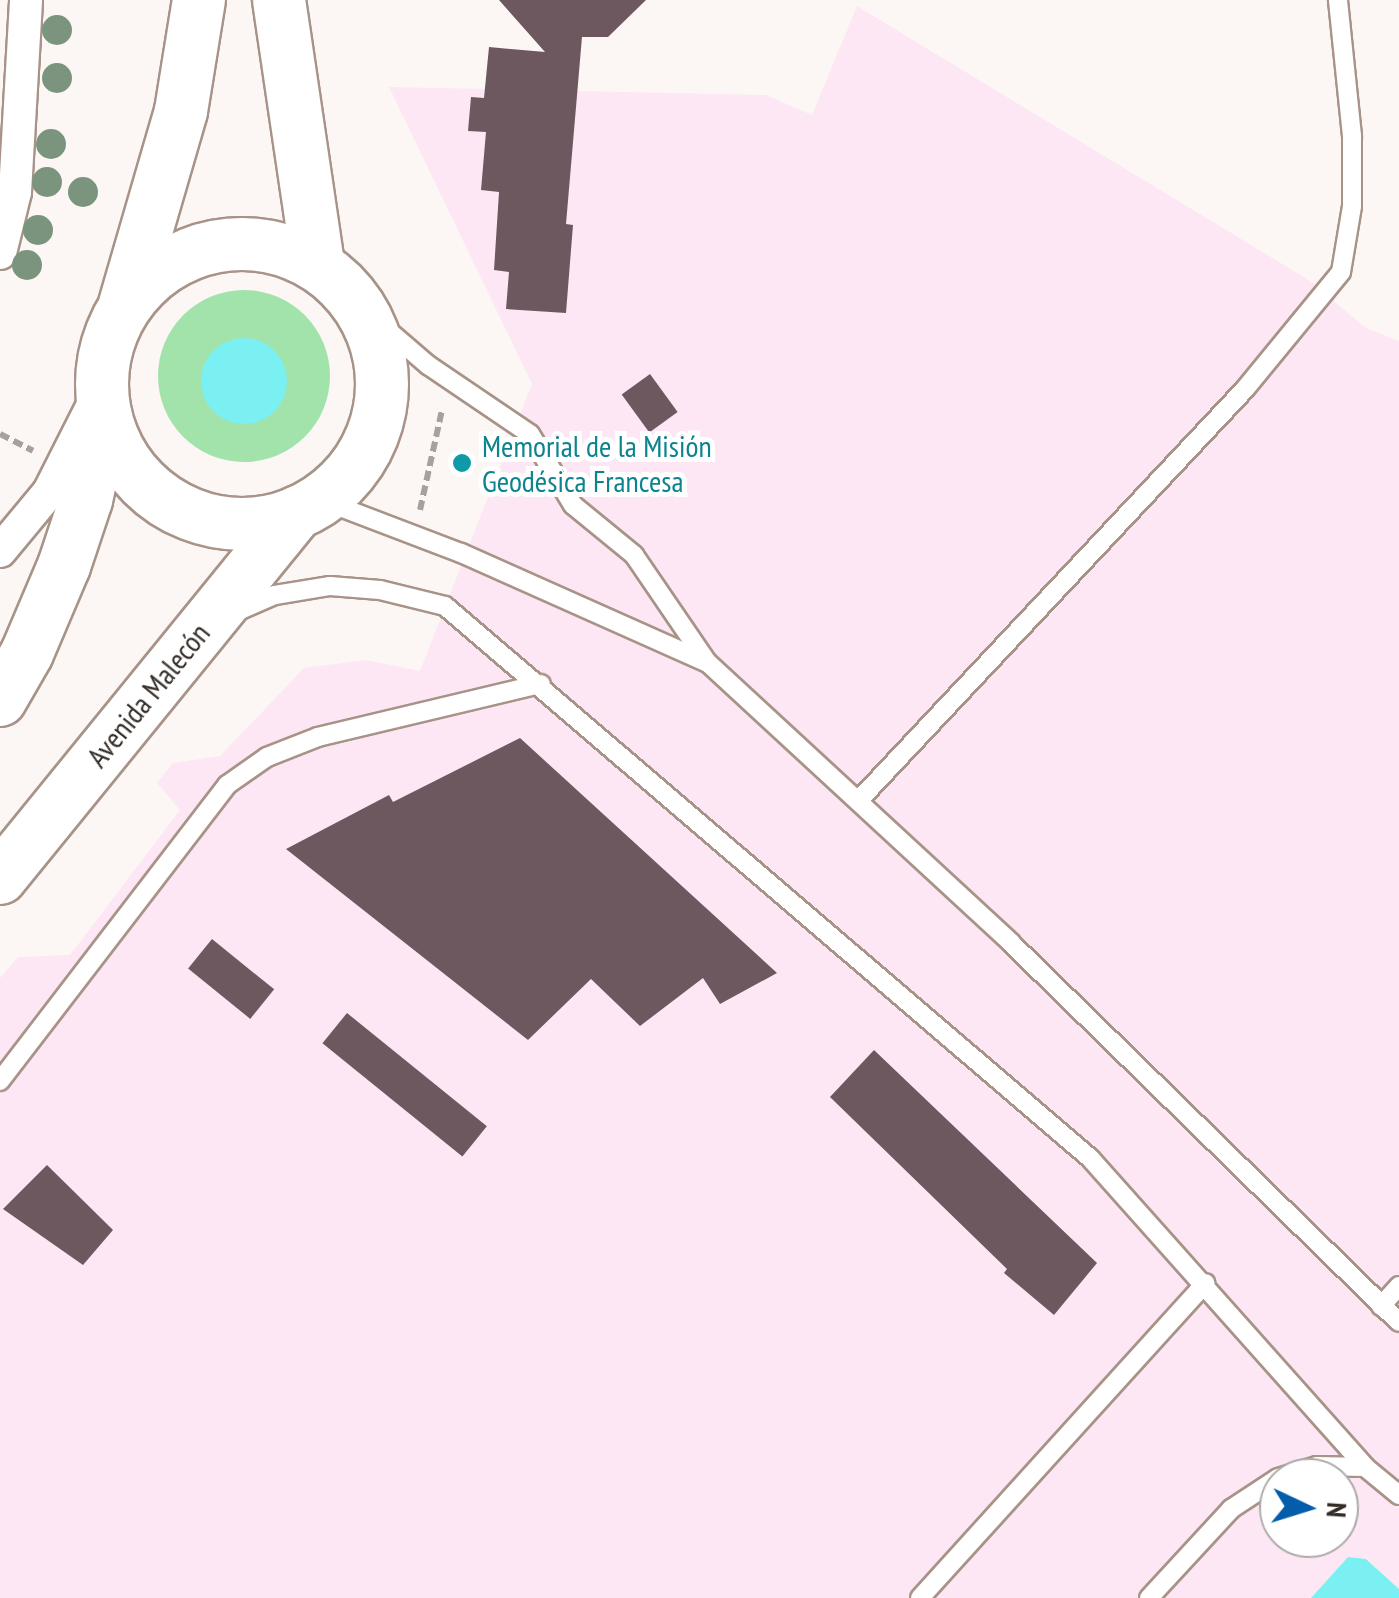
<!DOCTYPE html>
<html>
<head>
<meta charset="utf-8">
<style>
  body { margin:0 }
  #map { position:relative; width:1399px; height:1598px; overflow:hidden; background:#fcf7f5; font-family:"PT Sans Narrow",sans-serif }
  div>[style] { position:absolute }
  .industrial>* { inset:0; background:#fde7f4 }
  .green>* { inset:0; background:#a1e3aa }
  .round { border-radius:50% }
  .water>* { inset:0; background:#7bf0f2 }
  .building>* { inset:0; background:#6e585f; transform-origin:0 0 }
  .path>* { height:6px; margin-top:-3px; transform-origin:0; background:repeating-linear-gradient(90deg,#a7a09d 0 10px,transparent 0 15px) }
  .roads { filter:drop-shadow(2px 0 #a89388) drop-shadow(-2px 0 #a89388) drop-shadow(0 2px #a89388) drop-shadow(0 -2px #a89388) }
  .service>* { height:18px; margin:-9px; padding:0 9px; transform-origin:9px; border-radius:9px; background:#fff }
  .minor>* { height:32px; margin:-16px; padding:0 16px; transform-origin:16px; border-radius:16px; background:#fff }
  .primary>* { height:52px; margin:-26px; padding:0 26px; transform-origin:26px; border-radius:26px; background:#fff }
  .primary>.ring { margin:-26px; padding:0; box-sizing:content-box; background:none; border:52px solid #fff; border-radius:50% }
  .trees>* { width:30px; height:30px; margin:-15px; border-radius:50%; background:#7b947e }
  .dots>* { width:28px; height:28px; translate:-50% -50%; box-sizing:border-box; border:5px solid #fff; border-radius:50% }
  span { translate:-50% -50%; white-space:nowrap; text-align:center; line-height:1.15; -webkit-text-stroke:10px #fff; paint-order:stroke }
  .culture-label { font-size:30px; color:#0d838f }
  .left { translate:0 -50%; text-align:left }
  .street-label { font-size:30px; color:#332b26 }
  .north { position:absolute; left:1259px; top:1458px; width:100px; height:100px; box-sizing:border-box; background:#fff; border:2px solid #adaaa8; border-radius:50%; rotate:94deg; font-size:28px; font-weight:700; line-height:40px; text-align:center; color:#332b26 }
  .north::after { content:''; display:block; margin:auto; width:35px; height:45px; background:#045dab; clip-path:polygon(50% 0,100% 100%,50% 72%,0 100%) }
</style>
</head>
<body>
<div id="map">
  <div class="industrial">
    <i style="clip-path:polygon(evenodd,857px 6px,1307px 279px,1366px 328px,1399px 341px,1399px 1589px,1367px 1559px,1348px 1557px,1311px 1598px,0 1598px,0 978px,18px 957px,70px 955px,180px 810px,157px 783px,173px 763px,220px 756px,304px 668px,366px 660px,420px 671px,532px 384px,389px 87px,766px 95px,812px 115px,857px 6px,1279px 1478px,1339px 1478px,1339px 1538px,1279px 1538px,1279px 1478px)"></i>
  </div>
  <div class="green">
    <i class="round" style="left:158px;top:290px;width:172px;height:172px"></i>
  </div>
  <div class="water">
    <i class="round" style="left:201px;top:338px;width:86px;height:86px"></i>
    <i style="clip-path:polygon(1348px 1557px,1366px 1559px,1399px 1589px,1399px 1598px,1311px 1598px)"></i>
  </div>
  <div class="building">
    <i style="clip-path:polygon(499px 0,646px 0,608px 37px,582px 37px,566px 224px,573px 225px,566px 313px,506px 309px,509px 272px,494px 270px,499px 192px,481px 190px,486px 132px,468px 131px,471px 97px,484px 98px,489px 47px,545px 52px)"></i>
    <i style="left:650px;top:374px;width:47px;height:35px;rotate:54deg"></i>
    <i style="clip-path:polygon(520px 738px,777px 973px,720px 1004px,703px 978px,640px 1026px,591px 979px,528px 1040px,286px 849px,389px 795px,393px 802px)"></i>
    <i style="left:212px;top:939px;width:80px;height:38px;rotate:39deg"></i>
    <i style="left:347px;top:1013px;width:180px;height:39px;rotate:39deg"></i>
    <i style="clip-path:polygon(874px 1050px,1097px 1263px,1054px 1315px,1004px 1273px,1007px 1269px,830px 1097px)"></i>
    <i style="clip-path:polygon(47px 1165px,113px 1230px,83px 1265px,3px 1209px)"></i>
  </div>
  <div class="path">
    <i style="left:0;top:434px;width:37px;rotate:27deg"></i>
    <i style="left:420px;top:510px;width:102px;rotate:-77.6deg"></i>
  </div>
  <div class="roads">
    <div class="service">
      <i style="left:357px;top:304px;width:94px;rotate:40.7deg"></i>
      <i style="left:428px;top:365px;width:123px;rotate:34.1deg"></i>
      <i style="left:530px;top:434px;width:83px;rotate:58.8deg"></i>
      <i style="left:573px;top:505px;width:79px;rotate:39.3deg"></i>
      <i style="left:634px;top:555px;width:130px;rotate:55.7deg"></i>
      <i style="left:707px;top:662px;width:414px;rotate:42.7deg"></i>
      <i style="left:1011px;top:943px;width:542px;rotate:44.33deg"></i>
      <i style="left:322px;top:500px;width:149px;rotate:20.9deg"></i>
      <i style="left:461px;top:553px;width:268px;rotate:24deg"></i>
      <i style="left:238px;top:611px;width:40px;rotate:-23.4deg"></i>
      <i style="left:275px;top:595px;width:56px;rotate:-9.3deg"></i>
      <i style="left:330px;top:586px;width:50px;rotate:4.6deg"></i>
      <i style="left:380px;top:590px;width:67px;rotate:13.8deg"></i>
      <i style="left:445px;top:606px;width:849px;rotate:40.56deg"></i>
      <i style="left:1090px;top:1158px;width:414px;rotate:48.3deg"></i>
      <i style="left:860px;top:799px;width:562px;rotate:-46.8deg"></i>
      <i style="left:1245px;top:389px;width:151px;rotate:-50.6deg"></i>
      <i style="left:1341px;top:272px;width:67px;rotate:-80.5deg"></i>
      <i style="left:1352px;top:206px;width:70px;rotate:-90deg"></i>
      <i style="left:1352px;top:136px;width:137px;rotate:-95.9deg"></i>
      <i style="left:0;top:1081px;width:373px;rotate:-52.5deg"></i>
      <i style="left:227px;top:785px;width:49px;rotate:-35deg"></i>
      <i style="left:267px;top:757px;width:55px;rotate:-21.4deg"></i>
      <i style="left:318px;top:737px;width:229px;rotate:-13.4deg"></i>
      <i style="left:1381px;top:1306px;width:27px;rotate:-48deg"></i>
      <i style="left:920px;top:1598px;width:425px;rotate:-47.8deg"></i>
      <i style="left:1149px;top:1598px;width:121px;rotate:-47.3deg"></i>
      <i style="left:1231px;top:1509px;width:56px;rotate:-33.4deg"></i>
      <i style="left:1278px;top:1478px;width:41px;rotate:-17.1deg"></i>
      <i style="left:1317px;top:1466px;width:48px;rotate:1.2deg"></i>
      <i style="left:1365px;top:1467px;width:44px;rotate:39.5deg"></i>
    </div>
    <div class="minor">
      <i style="left:0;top:253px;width:63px;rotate:-76.2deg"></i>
      <i style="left:15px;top:192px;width:192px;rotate:-86.7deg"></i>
      <i style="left:0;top:551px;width:77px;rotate:-50.3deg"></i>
      <i style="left:49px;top:492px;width:118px;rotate:-63.2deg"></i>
    </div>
    <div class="primary">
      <i style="left:279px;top:0;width:268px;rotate:81.6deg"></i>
      <i class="ring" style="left:102px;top:244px;width:228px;height:228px"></i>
      <i style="left:125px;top:304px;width:201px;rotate:-73.8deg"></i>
      <i style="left:181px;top:111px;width:112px;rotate:-80.8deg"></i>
      <i style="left:0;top:700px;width:54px;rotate:-60.1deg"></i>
      <i style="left:27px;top:653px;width:95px;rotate:-67deg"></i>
      <i style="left:64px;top:566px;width:70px;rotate:-71.6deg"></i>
      <i style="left:86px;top:500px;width:88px;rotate:-77.5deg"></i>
      <i style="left:0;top:878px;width:471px;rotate:-50.9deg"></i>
    </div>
  </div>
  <div class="trees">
    <i style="left:57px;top:30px"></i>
    <i style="left:57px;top:78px"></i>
    <i style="left:51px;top:144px"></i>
    <i style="left:47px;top:182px"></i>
    <i style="left:83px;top:192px"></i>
    <i style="left:38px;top:230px"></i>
    <i style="left:27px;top:265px"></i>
  </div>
  <div class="dots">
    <i style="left:462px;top:463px;background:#0f9aa8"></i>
  </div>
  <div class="culture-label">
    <span class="left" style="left:482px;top:463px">Memorial de la Misión<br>Geodésica Francesa</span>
  </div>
  <div class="street-label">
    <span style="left:148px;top:695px;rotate:-51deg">Avenida Malecón</span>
  </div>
  <div class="north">N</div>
</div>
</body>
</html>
